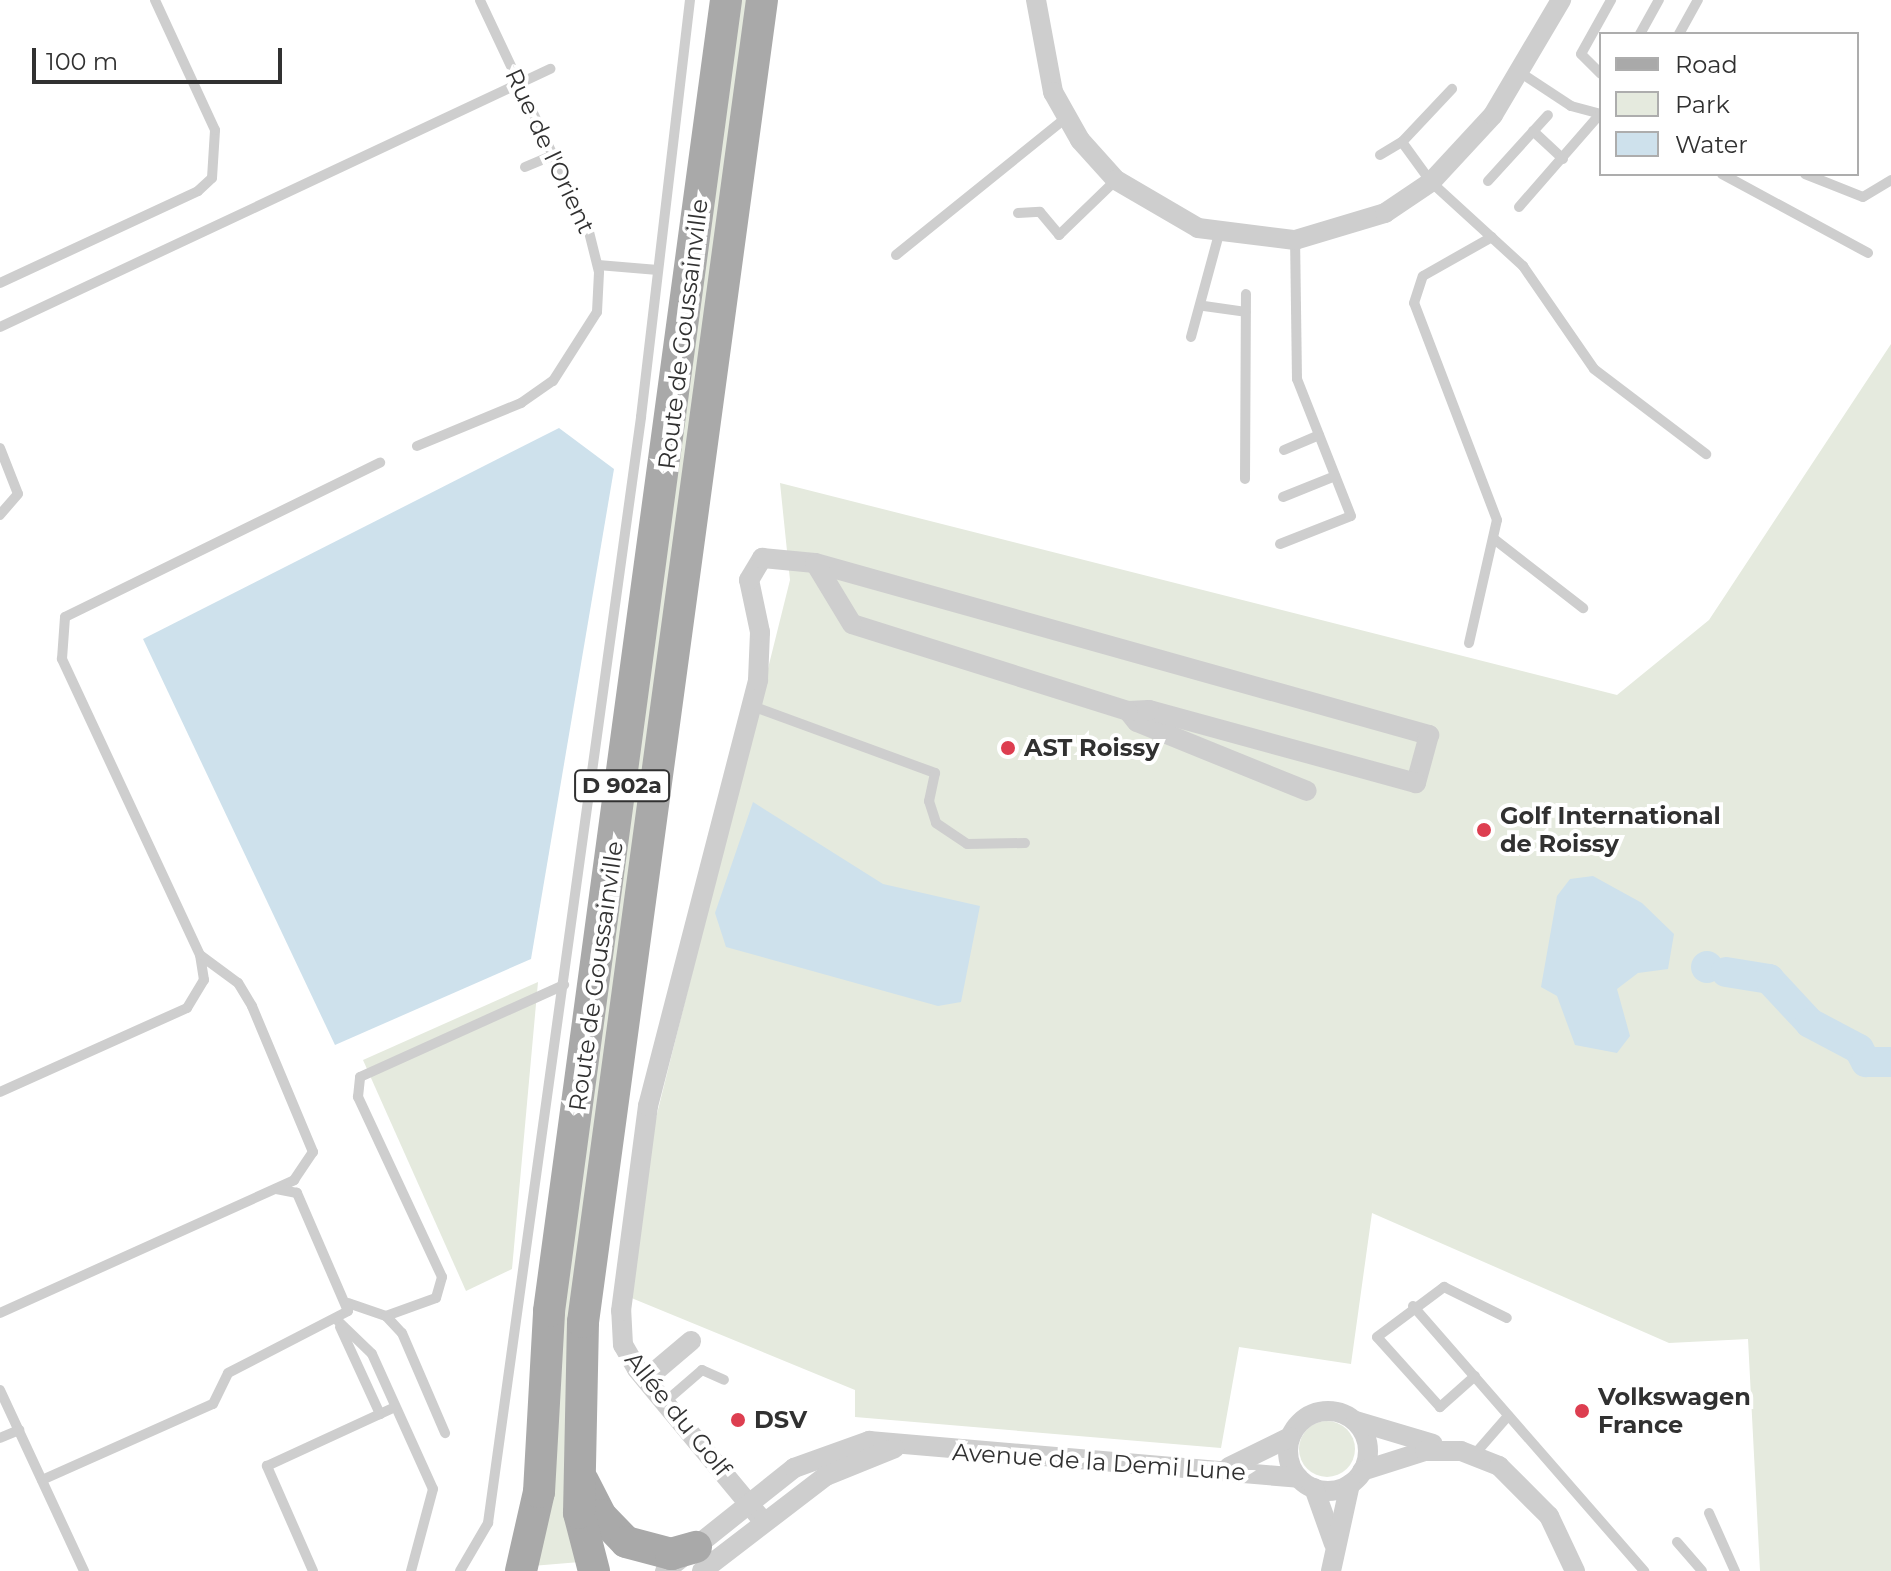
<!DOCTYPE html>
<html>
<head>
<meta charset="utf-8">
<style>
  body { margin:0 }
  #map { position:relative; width:1891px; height:1571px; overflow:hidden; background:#fff; font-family:Montserrat,sans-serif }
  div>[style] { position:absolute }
  .green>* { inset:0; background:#e5eade }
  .round { border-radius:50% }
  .water>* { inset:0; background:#cee1ec }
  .river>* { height:30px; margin:-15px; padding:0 15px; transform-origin:15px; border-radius:15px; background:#cee1ec }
  .service>* { height:10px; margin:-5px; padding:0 5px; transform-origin:5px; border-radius:5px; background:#cecece }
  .minor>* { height:20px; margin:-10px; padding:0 10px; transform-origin:10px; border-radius:10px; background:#cecece }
  .minor>.ring { margin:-10px; padding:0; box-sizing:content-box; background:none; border:20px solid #cecece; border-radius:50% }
  .primary>* { height:32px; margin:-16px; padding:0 16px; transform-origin:16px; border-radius:16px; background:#a9a9a9 }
  .dots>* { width:22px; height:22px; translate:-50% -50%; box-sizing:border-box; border:4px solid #fff; border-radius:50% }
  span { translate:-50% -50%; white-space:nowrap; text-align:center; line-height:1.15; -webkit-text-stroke:8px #fff; paint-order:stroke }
  .shield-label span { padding:2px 6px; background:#fff; border:2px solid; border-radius:6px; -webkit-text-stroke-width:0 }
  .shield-label { font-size:22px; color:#313131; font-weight:700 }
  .street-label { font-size:24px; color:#313131 }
  .poi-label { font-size:24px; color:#313131; font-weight:700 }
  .left { translate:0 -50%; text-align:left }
  .legend { position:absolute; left:1599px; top:32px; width:260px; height:144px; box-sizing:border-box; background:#fff; border:2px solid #adadad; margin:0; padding:10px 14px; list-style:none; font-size:24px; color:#313131 }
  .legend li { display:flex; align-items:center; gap:16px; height:40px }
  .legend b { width:40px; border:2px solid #adadad }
  .scale { position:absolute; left:32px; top:48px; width:250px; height:36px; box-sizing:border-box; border:4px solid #313131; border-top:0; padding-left:10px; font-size:24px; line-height:28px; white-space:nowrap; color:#313131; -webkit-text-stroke:6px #fff; paint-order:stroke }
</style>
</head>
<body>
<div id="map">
  <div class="green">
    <i style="clip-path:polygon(734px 0,754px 0,575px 1343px,580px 1562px,532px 1566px,555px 1339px)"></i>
    <i style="clip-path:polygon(1891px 344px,1891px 1571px,1760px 1571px,1748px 1339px,1669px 1343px,1372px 1213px,1351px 1364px,1239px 1347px,1221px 1448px,855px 1417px,855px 1390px,629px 1297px,643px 1170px,790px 580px,780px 483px,1617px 695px,1709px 620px)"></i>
    <i style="clip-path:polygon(538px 982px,512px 1269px,466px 1291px,363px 1060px)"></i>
    <i class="round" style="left:1299px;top:1421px;width:56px;height:56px"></i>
  </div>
  <div class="water">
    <i style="clip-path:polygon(559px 428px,614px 469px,531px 959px,335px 1045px,143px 639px)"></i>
    <i style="clip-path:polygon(753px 802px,883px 884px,980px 906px,961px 1002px,938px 1006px,726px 947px,715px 913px)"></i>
    <i style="clip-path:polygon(1593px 876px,1642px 903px,1674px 934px,1668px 969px,1638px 973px,1617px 989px,1630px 1036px,1617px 1053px,1575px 1045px,1557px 996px,1541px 987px,1557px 896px,1570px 879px)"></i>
    <i class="round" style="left:1691px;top:951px;width:32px;height:32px"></i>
  </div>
  <div class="river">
    <i style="left:1726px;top:972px;width:44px;rotate:9.2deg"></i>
    <i style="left:1769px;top:979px;width:60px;rotate:47deg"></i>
    <i style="left:1810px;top:1023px;width:55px;rotate:28deg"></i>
    <i style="left:1859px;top:1049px;width:15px;rotate:62deg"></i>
    <i style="left:1866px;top:1062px;width:25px"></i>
  </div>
  <div class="service">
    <i style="left:1640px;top:34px;width:39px;rotate:-61deg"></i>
    <i style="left:1679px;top:34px;width:39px;rotate:-61deg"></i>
    <i style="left:1521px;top:73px;width:60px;rotate:33.4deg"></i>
    <i style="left:1571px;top:106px;width:31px;rotate:15deg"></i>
    <i style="left:1601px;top:74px;width:28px;rotate:-135deg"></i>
    <i style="left:1581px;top:54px;width:62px;rotate:-60.9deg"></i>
    <i style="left:1533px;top:131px;width:41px;rotate:43deg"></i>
    <i style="left:1402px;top:142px;width:73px;rotate:-46.7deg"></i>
    <i style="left:1380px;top:155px;width:26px;rotate:-31deg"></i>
    <i style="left:1402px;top:142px;width:49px;rotate:54.1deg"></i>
    <i style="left:1431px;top:182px;width:125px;rotate:42.4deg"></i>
    <i style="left:1523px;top:266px;width:125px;rotate:55.4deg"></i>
    <i style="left:1594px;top:369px;width:141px;rotate:37.2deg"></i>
    <i style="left:525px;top:167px;width:30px;rotate:-23deg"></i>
    <i style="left:1722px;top:174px;width:166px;rotate:28.4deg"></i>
    <i style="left:1805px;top:174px;width:62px;rotate:21.6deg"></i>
    <i style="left:1863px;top:197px;width:33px;rotate:-31deg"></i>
    <i style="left:1488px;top:181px;width:89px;rotate:-47.7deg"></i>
    <i style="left:1519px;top:207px;width:123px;rotate:-48.9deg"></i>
    <i style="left:1018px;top:213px;width:22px;rotate:-3deg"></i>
    <i style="left:1040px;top:212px;width:30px;rotate:50deg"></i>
    <i style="left:1059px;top:235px;width:79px;rotate:-44deg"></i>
    <i style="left:896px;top:255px;width:218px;rotate:-38.9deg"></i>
    <i style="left:598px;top:265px;width:60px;rotate:4.8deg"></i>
    <i style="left:0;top:283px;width:218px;rotate:-24.9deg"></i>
    <i style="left:198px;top:191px;width:19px;rotate:-43deg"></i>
    <i style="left:212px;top:178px;width:48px;rotate:-86.4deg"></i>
    <i style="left:215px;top:130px;width:143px;rotate:-114.8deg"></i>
    <i style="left:1204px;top:306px;width:42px;rotate:8.1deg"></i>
    <i style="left:0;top:327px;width:608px;rotate:-25.13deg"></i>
    <i style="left:1191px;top:337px;width:107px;rotate:-74.8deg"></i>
    <i style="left:417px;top:446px;width:113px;rotate:-22.5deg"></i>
    <i style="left:521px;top:403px;width:39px;rotate:-35deg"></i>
    <i style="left:553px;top:381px;width:82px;rotate:-57.5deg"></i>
    <i style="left:597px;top:312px;width:40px;rotate:-87.1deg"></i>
    <i style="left:599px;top:272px;width:41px;rotate:-104deg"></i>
    <i style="left:589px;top:232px;width:256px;rotate:-115.2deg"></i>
    <i style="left:0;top:448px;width:49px;rotate:68.6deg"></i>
    <i style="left:18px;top:494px;width:28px;rotate:131deg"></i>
    <i style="left:1284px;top:450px;width:38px;rotate:-23deg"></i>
    <i style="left:1245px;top:479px;width:185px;rotate:-89.7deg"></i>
    <i style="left:1283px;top:497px;width:56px;rotate:-22deg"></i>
    <i style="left:1494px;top:539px;width:113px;rotate:37.8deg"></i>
    <i style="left:1280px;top:544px;width:76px;rotate:-21.5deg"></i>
    <i style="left:1351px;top:516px;width:147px;rotate:-111.5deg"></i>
    <i style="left:1297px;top:379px;width:139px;rotate:-90.8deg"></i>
    <i style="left:1469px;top:643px;width:126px;rotate:-77.2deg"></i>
    <i style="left:1497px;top:520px;width:232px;rotate:-110.9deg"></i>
    <i style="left:1414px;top:303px;width:28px;rotate:-72deg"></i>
    <i style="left:1423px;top:276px;width:79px;rotate:-29.5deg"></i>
    <i style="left:752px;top:706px;width:195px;rotate:20.1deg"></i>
    <i style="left:935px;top:773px;width:29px;rotate:102deg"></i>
    <i style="left:929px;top:801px;width:23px;rotate:72deg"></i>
    <i style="left:936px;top:823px;width:37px;rotate:34deg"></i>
    <i style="left:967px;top:844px;width:58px;rotate:-1deg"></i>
    <i style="left:0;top:1092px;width:205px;rotate:-24.2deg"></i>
    <i style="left:187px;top:1008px;width:33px;rotate:-59deg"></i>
    <i style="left:204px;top:980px;width:25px;rotate:-99deg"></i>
    <i style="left:348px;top:1303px;width:40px;rotate:18.9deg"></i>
    <i style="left:386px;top:1316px;width:23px;rotate:47deg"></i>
    <i style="left:402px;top:1333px;width:109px;rotate:66.7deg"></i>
    <i style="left:1413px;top:1306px;width:352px;rotate:48.9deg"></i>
    <i style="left:0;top:1313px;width:323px;rotate:-24.3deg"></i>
    <i style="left:294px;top:1180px;width:34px;rotate:-56deg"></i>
    <i style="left:313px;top:1152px;width:158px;rotate:-112.7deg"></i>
    <i style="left:252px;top:1006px;width:27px;rotate:-121deg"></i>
    <i style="left:238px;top:983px;width:47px;rotate:-143.6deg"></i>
    <i style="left:200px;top:955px;width:327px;rotate:-115deg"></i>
    <i style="left:62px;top:659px;width:42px;rotate:-85.9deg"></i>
    <i style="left:65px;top:617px;width:351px;rotate:-26.1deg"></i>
    <i style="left:386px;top:1316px;width:53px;rotate:-19.8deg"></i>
    <i style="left:436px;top:1298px;width:22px;rotate:-74deg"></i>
    <i style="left:442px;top:1277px;width:199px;rotate:-115deg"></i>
    <i style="left:358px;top:1097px;width:20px;rotate:-84deg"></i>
    <i style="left:360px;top:1077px;width:224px;rotate:-24.3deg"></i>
    <i style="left:338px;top:1321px;width:47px;rotate:44.1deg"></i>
    <i style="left:372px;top:1354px;width:148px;rotate:65.7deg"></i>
    <i style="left:433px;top:1489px;width:85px;rotate:105deg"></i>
    <i style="left:340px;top:1327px;width:96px;rotate:65.3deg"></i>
    <i style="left:1475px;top:1376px;width:47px;rotate:138.5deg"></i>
    <i style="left:1440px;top:1407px;width:94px;rotate:-132deg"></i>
    <i style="left:1377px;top:1337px;width:84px;rotate:-36.7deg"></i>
    <i style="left:1444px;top:1287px;width:70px;rotate:26.2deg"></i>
    <i style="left:0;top:1390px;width:200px;rotate:65.1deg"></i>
    <i style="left:665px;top:1402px;width:49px;rotate:-40.9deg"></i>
    <i style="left:702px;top:1370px;width:24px;rotate:24deg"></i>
    <i style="left:0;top:1438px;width:21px;rotate:-23deg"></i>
    <i style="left:1474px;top:1455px;width:52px;rotate:-48.9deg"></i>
    <i style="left:42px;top:1480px;width:187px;rotate:-24deg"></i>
    <i style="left:213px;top:1404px;width:34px;rotate:-64deg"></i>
    <i style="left:228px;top:1373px;width:135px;rotate:-27.3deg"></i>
    <i style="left:348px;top:1311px;width:129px;rotate:-113.4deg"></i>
    <i style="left:297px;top:1193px;width:21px;rotate:-169deg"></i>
    <i style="left:1709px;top:1513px;width:64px;rotate:65.9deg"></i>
    <i style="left:1677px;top:1542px;width:38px;rotate:49deg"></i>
    <i style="left:313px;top:1571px;width:115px;rotate:-113.7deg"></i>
    <i style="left:267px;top:1466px;width:141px;rotate:-24.7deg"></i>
    <i style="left:460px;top:1571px;width:56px;rotate:-59.7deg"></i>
    <i style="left:488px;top:1523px;width:1117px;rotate:-82.12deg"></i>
    <i style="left:641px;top:417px;width:420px;rotate:-83.3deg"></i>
  </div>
  <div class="minor">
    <i style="left:1036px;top:0;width:94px;rotate:79.5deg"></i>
    <i style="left:1053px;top:92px;width:55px;rotate:60.6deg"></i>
    <i style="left:1080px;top:140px;width:54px;rotate:48deg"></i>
    <i style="left:1116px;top:180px;width:95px;rotate:30.3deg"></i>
    <i style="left:1198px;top:228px;width:98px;rotate:7.1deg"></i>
    <i style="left:1295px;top:240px;width:94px;rotate:-16.7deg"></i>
    <i style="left:1385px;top:213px;width:55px;rotate:-34deg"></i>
    <i style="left:1431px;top:182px;width:91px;rotate:-47.2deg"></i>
    <i style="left:1493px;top:115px;width:134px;rotate:-59.4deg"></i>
    <i style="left:1128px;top:711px;width:14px;rotate:51deg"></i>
    <i style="left:1137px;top:722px;width:183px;rotate:22.1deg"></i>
    <i style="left:646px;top:1379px;width:59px;rotate:-40.2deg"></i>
    <i class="ring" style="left:1288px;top:1411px;width:60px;height:60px"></i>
    <i style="left:1356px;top:1421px;width:80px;rotate:16.6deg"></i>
    <i style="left:1229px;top:1467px;width:68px;rotate:-26.2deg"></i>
    <i style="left:1362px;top:1471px;width:66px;rotate:-17.6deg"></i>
    <i style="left:1425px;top:1451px;width:36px"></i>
    <i style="left:1461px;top:1451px;width:41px;rotate:21.5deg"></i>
    <i style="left:1499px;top:1466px;width:71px;rotate:45deg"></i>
    <i style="left:1549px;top:1516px;width:61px;rotate:64.7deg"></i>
    <i style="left:1314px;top:1488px;width:59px;rotate:70.3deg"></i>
    <i style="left:763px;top:1521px;width:197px;rotate:-129.7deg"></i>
    <i style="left:637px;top:1369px;width:28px;rotate:-120deg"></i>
    <i style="left:623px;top:1345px;width:34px;rotate:-93deg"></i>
    <i style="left:621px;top:1311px;width:207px;rotate:-82.5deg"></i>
    <i style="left:648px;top:1106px;width:440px;rotate:-75.5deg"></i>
    <i style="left:758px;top:680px;width:48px;rotate:-87.6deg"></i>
    <i style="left:760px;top:632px;width:53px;rotate:-101.9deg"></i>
    <i style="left:749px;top:580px;width:26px;rotate:-59deg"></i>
    <i style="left:762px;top:558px;width:53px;rotate:5.4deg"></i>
    <i style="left:815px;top:563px;width:638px;rotate:15.65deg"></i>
    <i style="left:1429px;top:735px;width:50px;rotate:105.2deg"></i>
    <i style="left:1416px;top:783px;width:277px;rotate:-164.7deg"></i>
    <i style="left:1149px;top:710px;width:21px;rotate:177deg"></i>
    <i style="left:1128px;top:711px;width:289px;rotate:-162.5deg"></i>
    <i style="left:852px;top:624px;width:71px;rotate:-121.2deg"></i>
    <i style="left:665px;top:1571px;width:165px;rotate:-38.6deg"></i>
    <i style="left:794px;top:1468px;width:80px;rotate:-19.8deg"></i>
    <i style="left:869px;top:1441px;width:431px;rotate:4.9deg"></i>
    <i style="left:702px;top:1571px;width:156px;rotate:-37.5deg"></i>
    <i style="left:826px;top:1476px;width:74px;rotate:-22.1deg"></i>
    <i style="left:1331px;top:1571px;width:89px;rotate:-77.7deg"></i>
  </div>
  <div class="primary">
    <i style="left:583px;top:1481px;width:38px;rotate:63deg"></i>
    <i style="left:600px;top:1515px;width:37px;rotate:46deg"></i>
    <i style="left:626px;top:1542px;width:47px;rotate:14.9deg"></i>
    <i style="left:671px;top:1554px;width:26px;rotate:-16deg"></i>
    <i style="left:521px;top:1571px;width:81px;rotate:-77.2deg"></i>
    <i style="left:539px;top:1492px;width:181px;rotate:-86.8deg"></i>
    <i style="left:549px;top:1311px;width:1323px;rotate:-82.31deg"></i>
    <i style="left:594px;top:1571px;width:60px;rotate:-104.5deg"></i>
    <i style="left:579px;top:1513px;width:191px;rotate:-88.8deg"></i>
    <i style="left:583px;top:1322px;width:1334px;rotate:-82.29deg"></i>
  </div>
  <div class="dots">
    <i style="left:1008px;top:748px;background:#dd3e50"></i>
    <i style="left:1484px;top:830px;background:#dd3e50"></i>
    <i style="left:1582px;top:1411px;background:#dd3e50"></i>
    <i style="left:738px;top:1420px;background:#dd3e50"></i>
  </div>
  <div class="shield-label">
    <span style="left:622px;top:786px">D 902a</span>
  </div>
  <div class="street-label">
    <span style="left:550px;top:151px;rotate:65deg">Rue de l'Orient</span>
    <span style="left:683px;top:334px;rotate:-83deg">Route de Goussainville</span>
    <span style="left:596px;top:976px;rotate:-82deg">Route de Goussainville</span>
    <span style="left:678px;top:1414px;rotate:51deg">Allée du Golf</span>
    <span style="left:1099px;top:1462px;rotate:4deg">Avenue de la Demi Lune</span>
  </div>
  <div class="poi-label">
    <span class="left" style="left:1024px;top:748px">AST Roissy</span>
    <span class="left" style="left:1500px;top:830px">Golf International<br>de Roissy</span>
    <span class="left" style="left:1598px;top:1411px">Volkswagen<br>France</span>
    <span class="left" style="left:754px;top:1420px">DSV</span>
  </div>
  <ul class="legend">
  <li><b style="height:10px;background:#a9a9a9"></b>Road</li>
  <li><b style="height:22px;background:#e5eade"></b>Park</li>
  <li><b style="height:22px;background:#cee1ec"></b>Water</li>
  </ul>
  <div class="scale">100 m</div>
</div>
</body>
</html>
